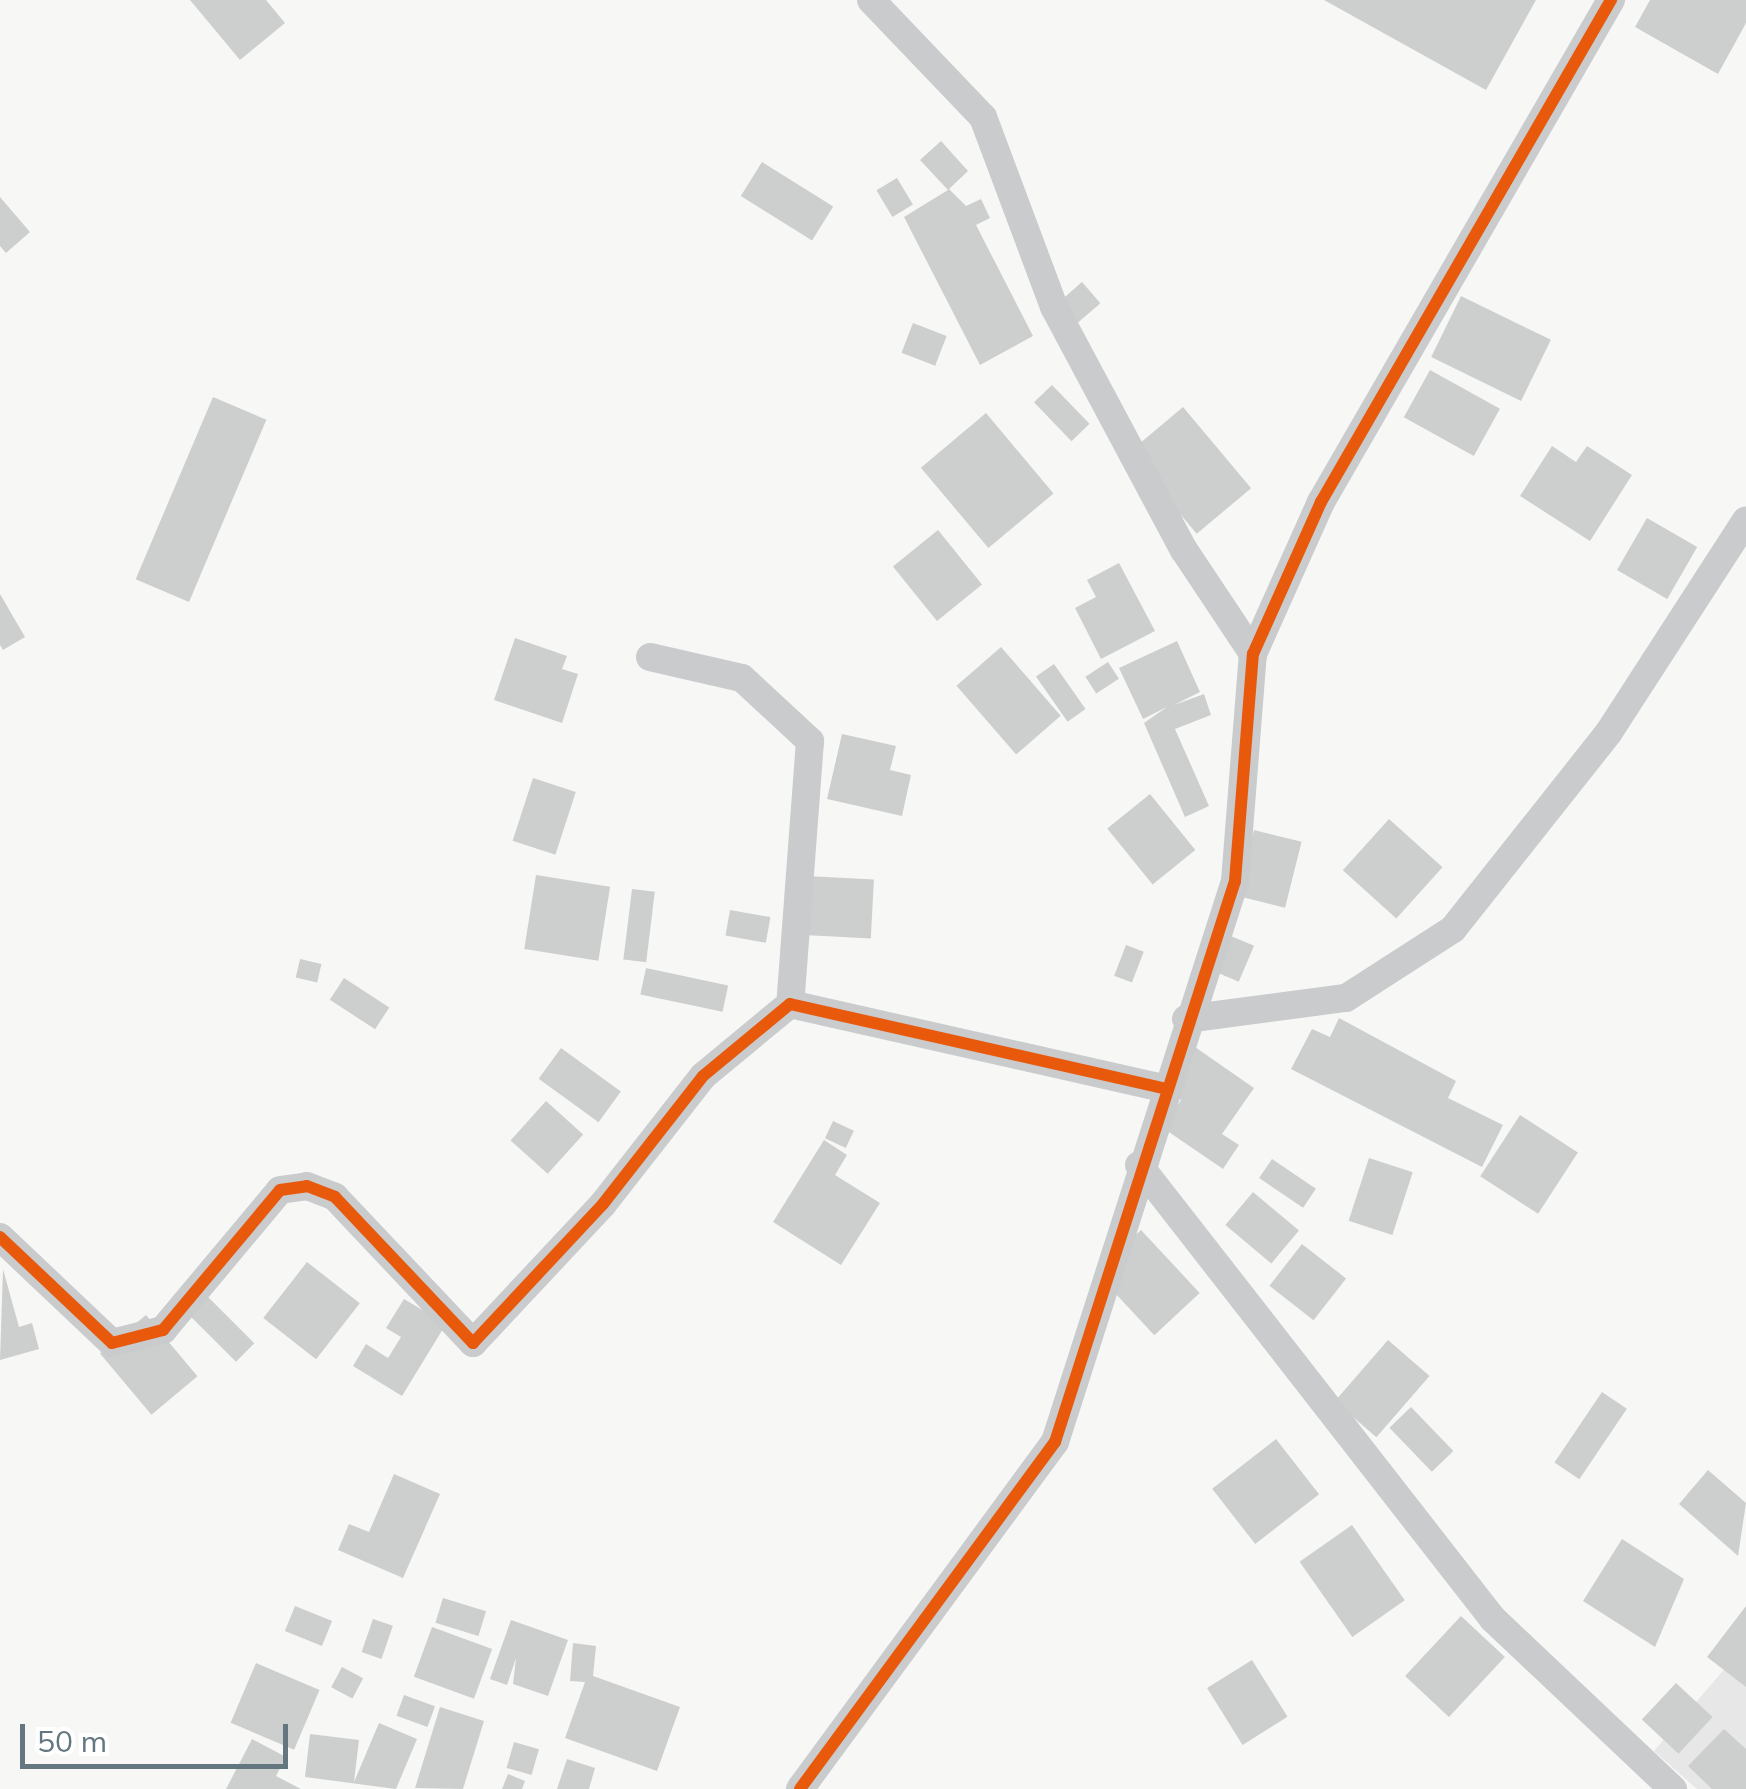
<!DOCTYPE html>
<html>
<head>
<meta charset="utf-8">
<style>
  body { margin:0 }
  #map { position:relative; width:1746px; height:1789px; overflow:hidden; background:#f7f7f6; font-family:Mulish,sans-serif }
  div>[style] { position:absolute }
  .built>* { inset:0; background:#e6e7e6 }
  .building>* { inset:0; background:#cdcfcf; transform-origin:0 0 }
  .street>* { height:28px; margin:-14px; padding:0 14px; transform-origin:14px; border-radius:14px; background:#c9cbcc }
  .cycleway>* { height:12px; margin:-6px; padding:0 6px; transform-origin:6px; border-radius:6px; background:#e8590c }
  span { translate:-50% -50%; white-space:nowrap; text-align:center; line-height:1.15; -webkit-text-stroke:10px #fff; paint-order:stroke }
  .scale { position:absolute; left:20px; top:1724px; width:268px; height:45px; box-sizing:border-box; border:5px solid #64767f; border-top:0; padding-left:12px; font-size:30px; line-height:35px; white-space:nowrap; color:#64767f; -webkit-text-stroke:8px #fff; paint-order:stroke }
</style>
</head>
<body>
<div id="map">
  <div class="built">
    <i style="clip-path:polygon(1746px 1644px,1746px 1789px,1697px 1789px,1654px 1751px)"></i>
  </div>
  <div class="building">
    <i style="clip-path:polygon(190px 0,266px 0,285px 23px,240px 60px)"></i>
    <i style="clip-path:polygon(1324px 0,1536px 0,1486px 90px)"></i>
    <i style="clip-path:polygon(1650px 0,1746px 0,1746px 23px,1718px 74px,1635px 27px)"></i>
    <i style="clip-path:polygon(941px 141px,968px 171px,949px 189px,966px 206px,981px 199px,990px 218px,976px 225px,1033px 336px,980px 365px,904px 217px,948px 190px,920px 160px)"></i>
    <i style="left:762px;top:162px;width:84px;height:40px;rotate:32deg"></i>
    <i style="left:897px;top:178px;width:31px;height:24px;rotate:59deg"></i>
    <i style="clip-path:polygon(0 197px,30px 232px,6px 253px,0 246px)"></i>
    <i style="left:1082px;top:282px;width:28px;height:33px;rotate:49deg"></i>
    <i style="left:1461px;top:296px;width:100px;height:68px;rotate:26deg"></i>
    <i style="left:913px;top:323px;width:36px;height:32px;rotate:21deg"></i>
    <i style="left:1430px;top:370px;width:80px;height:54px;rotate:29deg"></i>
    <i style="left:1052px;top:385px;width:54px;height:25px;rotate:46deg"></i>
    <i style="left:213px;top:397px;width:58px;height:198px;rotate:23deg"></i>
    <i style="left:1183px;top:407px;width:106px;height:71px;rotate:50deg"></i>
    <i style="left:986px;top:413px;width:105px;height:85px;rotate:50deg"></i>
    <i style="clip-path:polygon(1552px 446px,1576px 462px,1587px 446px,1632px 475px,1590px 541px,1520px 496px)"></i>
    <i style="left:1647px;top:518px;width:58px;height:60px;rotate:30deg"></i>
    <i style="left:938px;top:530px;width:70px;height:58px;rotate:51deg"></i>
    <i style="clip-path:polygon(1119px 563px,1155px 631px,1101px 659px,1075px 608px,1096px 597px,1087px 580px)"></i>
    <i style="clip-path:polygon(0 594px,25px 637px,3px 650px,0 645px)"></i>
    <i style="clip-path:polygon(515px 638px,567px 656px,562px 669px,578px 674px,562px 723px,494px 700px)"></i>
    <i style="clip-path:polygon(1177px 641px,1200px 692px,1174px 705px,1204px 694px,1211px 715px,1175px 729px,1209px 806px,1185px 817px,1144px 723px,1167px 707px,1143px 719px,1119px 668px)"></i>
    <i style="left:1001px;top:647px;width:91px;height:59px;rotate:49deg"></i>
    <i style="left:1108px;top:662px;width:20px;height:27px;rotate:57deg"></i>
    <i style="left:1054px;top:664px;width:55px;height:22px;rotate:55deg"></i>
    <i style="clip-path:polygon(842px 734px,896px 746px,890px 770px,911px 775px,902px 816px,827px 799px)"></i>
    <i style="left:533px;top:778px;width:45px;height:66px;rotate:18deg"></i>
    <i style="left:1150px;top:794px;width:72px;height:55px;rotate:51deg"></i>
    <i style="left:1389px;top:819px;width:72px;height:69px;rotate:42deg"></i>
    <i style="left:1254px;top:830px;width:49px;height:68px;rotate:14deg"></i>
    <i style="left:536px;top:875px;width:75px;height:75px;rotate:9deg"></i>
    <i style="left:807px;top:876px;width:67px;height:59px;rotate:3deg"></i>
    <i style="left:632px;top:889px;width:23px;height:71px;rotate:7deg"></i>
    <i style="left:730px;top:910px;width:41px;height:26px;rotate:10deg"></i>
    <i style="left:1231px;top:936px;width:25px;height:39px;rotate:23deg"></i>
    <i style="left:1126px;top:945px;width:19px;height:33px;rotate:21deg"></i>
    <i style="left:300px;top:959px;width:22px;height:19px;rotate:13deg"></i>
    <i style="left:646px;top:968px;width:84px;height:27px;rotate:12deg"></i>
    <i style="left:344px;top:978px;width:54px;height:26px;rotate:33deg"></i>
    <i style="clip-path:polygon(1339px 1018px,1456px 1081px,1448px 1098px,1503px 1125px,1482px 1167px,1291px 1069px,1312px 1029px,1330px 1037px)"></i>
    <i style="clip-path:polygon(1195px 1047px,1254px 1088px,1222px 1134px,1239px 1145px,1223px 1169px,1163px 1128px,1181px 1100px,1166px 1089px)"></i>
    <i style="left:561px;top:1048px;width:74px;height:38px;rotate:36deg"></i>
    <i style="left:546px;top:1101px;width:50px;height:53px;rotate:42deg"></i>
    <i style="left:1520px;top:1115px;width:69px;height:73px;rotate:33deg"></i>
    <i style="left:833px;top:1121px;width:23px;height:19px;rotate:25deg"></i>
    <i style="clip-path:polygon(824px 1140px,847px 1155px,835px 1175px,880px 1203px,841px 1265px,773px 1222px)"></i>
    <i style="left:1369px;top:1158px;width:46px;height:66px;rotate:18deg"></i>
    <i style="left:1272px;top:1159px;width:53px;height:23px;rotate:34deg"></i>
    <i style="left:1253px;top:1192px;width:60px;height:43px;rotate:40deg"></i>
    <i style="left:1141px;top:1230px;width:86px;height:62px;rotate:47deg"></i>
    <i style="left:1302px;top:1244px;width:56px;height:53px;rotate:38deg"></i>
    <i style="left:307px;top:1262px;width:67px;height:71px;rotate:38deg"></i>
    <i style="clip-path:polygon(3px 1269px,19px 1327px,32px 1323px,39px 1349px,0 1360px)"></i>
    <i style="left:190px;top:1279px;width:91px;height:26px;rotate:45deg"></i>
    <i style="clip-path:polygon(404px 1299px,446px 1324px,402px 1396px,353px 1366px,366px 1344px,388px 1358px,401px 1337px,386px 1328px)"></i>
    <i style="left:146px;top:1315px;width:80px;height:60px;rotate:50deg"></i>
    <i style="left:1388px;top:1340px;width:55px;height:81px;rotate:41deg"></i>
    <i style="left:1602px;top:1392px;width:30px;height:85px;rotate:34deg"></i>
    <i style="left:1411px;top:1407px;width:61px;height:30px;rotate:46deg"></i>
    <i style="left:1276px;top:1439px;width:70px;height:81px;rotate:52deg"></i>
    <i style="clip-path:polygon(1708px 1470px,1746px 1503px,1738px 1556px,1679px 1504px)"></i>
    <i style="clip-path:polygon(394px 1474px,440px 1494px,403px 1578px,338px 1550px,349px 1524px,369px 1532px)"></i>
    <i style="left:1352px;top:1525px;width:92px;height:64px;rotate:55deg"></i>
    <i style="clip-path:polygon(1622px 1539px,1684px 1579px,1655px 1647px,1583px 1601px)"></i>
    <i style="left:443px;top:1598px;width:45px;height:26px;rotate:17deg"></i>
    <i style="left:295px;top:1606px;width:40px;height:27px;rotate:22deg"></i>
    <i style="clip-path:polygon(1746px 1606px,1746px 1687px,1707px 1657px)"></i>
    <i style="left:1461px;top:1616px;width:60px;height:82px;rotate:43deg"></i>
    <i style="left:373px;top:1619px;width:21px;height:35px;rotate:19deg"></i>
    <i style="clip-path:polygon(511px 1620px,568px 1640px,548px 1696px,513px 1684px,516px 1658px,507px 1685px,490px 1679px)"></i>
    <i style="left:432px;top:1627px;width:64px;height:53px;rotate:20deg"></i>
    <i style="clip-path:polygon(573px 1643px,596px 1646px,593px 1676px,680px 1707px,657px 1771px,565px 1738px,585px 1682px,570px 1681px)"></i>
    <i style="left:1252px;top:1660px;width:67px;height:53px;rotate:58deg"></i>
    <i style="left:256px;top:1663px;width:69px;height:65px;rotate:23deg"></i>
    <i style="left:342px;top:1667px;width:24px;height:23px;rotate:28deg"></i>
    <i style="left:1676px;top:1683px;width:50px;height:50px;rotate:43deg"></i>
    <i style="left:404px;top:1695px;width:33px;height:22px;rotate:20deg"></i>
    <i style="clip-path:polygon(440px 1707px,484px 1721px,463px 1789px,415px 1788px)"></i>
    <i style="clip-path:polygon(379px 1723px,417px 1739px,396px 1789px,305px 1777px,310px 1734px,359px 1740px,354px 1782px)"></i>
    <i style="clip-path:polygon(1724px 1729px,1746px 1749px,1746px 1789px,1712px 1789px,1688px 1766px)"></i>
    <i style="clip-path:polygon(252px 1739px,286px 1757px,276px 1776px,301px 1789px,226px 1789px)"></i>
    <i style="left:514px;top:1742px;width:26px;height:27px;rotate:16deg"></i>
    <i style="clip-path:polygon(567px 1759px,595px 1768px,589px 1789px,557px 1789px)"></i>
    <i style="clip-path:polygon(508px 1774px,525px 1781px,522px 1789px,502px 1789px)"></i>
  </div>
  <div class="street">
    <i style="left:871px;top:0;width:162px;rotate:46.3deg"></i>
    <i style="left:983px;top:117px;width:203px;rotate:69.5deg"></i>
    <i style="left:1054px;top:307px;width:276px;rotate:61.9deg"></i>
    <i style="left:1184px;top:550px;width:125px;rotate:56.4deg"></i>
    <i style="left:650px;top:657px;width:94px;rotate:12.9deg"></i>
    <i style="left:742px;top:678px;width:93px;rotate:42.8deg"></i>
    <i style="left:810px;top:741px;width:264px;rotate:94.3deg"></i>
    <i style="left:1186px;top:1019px;width:161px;rotate:-7.5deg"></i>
    <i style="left:1346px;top:998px;width:127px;rotate:-32.8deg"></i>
    <i style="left:1453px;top:929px;width:251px;rotate:-51.6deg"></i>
    <i style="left:1609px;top:732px;width:252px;rotate:-57.1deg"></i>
    <i style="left:1139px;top:1165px;width:576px;rotate:52.06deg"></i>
    <i style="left:1493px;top:1619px;width:248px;rotate:43.4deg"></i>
    <i style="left:0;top:1237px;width:154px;rotate:43.4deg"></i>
    <i style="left:112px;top:1343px;width:53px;rotate:-14.3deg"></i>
    <i style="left:163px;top:1330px;width:182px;rotate:-50.1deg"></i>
    <i style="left:280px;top:1190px;width:27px;rotate:-8deg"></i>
    <i style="left:307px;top:1186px;width:30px;rotate:21deg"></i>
    <i style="left:335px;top:1197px;width:201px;rotate:46.6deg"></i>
    <i style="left:473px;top:1343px;width:190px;rotate:-46.9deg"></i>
    <i style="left:603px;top:1204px;width:162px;rotate:-52deg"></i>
    <i style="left:703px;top:1076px;width:113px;rotate:-39.6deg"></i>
    <i style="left:790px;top:1004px;width:382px;rotate:12.7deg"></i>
    <i style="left:800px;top:1789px;width:431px;rotate:-53.7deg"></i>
    <i style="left:1055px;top:1442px;width:589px;rotate:-72.21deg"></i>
    <i style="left:1235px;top:881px;width:228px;rotate:-85.5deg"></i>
    <i style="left:1253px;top:654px;width:167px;rotate:-65.9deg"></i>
    <i style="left:1321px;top:502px;width:580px;rotate:-59.99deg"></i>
  </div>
  <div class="cycleway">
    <i style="left:0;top:1237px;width:154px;rotate:43.4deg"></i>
    <i style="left:112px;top:1343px;width:53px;rotate:-14.3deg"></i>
    <i style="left:163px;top:1330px;width:182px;rotate:-50.1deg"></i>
    <i style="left:280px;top:1190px;width:27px;rotate:-8deg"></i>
    <i style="left:307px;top:1186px;width:30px;rotate:21deg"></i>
    <i style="left:335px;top:1197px;width:201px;rotate:46.6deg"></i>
    <i style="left:473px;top:1343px;width:190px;rotate:-46.9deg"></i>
    <i style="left:603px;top:1204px;width:162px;rotate:-52deg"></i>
    <i style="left:703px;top:1076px;width:113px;rotate:-39.6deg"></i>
    <i style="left:790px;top:1004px;width:382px;rotate:12.7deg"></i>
    <i style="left:800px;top:1789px;width:431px;rotate:-53.7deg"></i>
    <i style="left:1055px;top:1442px;width:589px;rotate:-72.21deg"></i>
    <i style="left:1235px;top:881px;width:228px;rotate:-85.5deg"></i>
    <i style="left:1253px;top:654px;width:167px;rotate:-65.9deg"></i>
    <i style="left:1321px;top:502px;width:580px;rotate:-59.99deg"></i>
  </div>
  <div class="scale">50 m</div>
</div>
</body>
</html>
